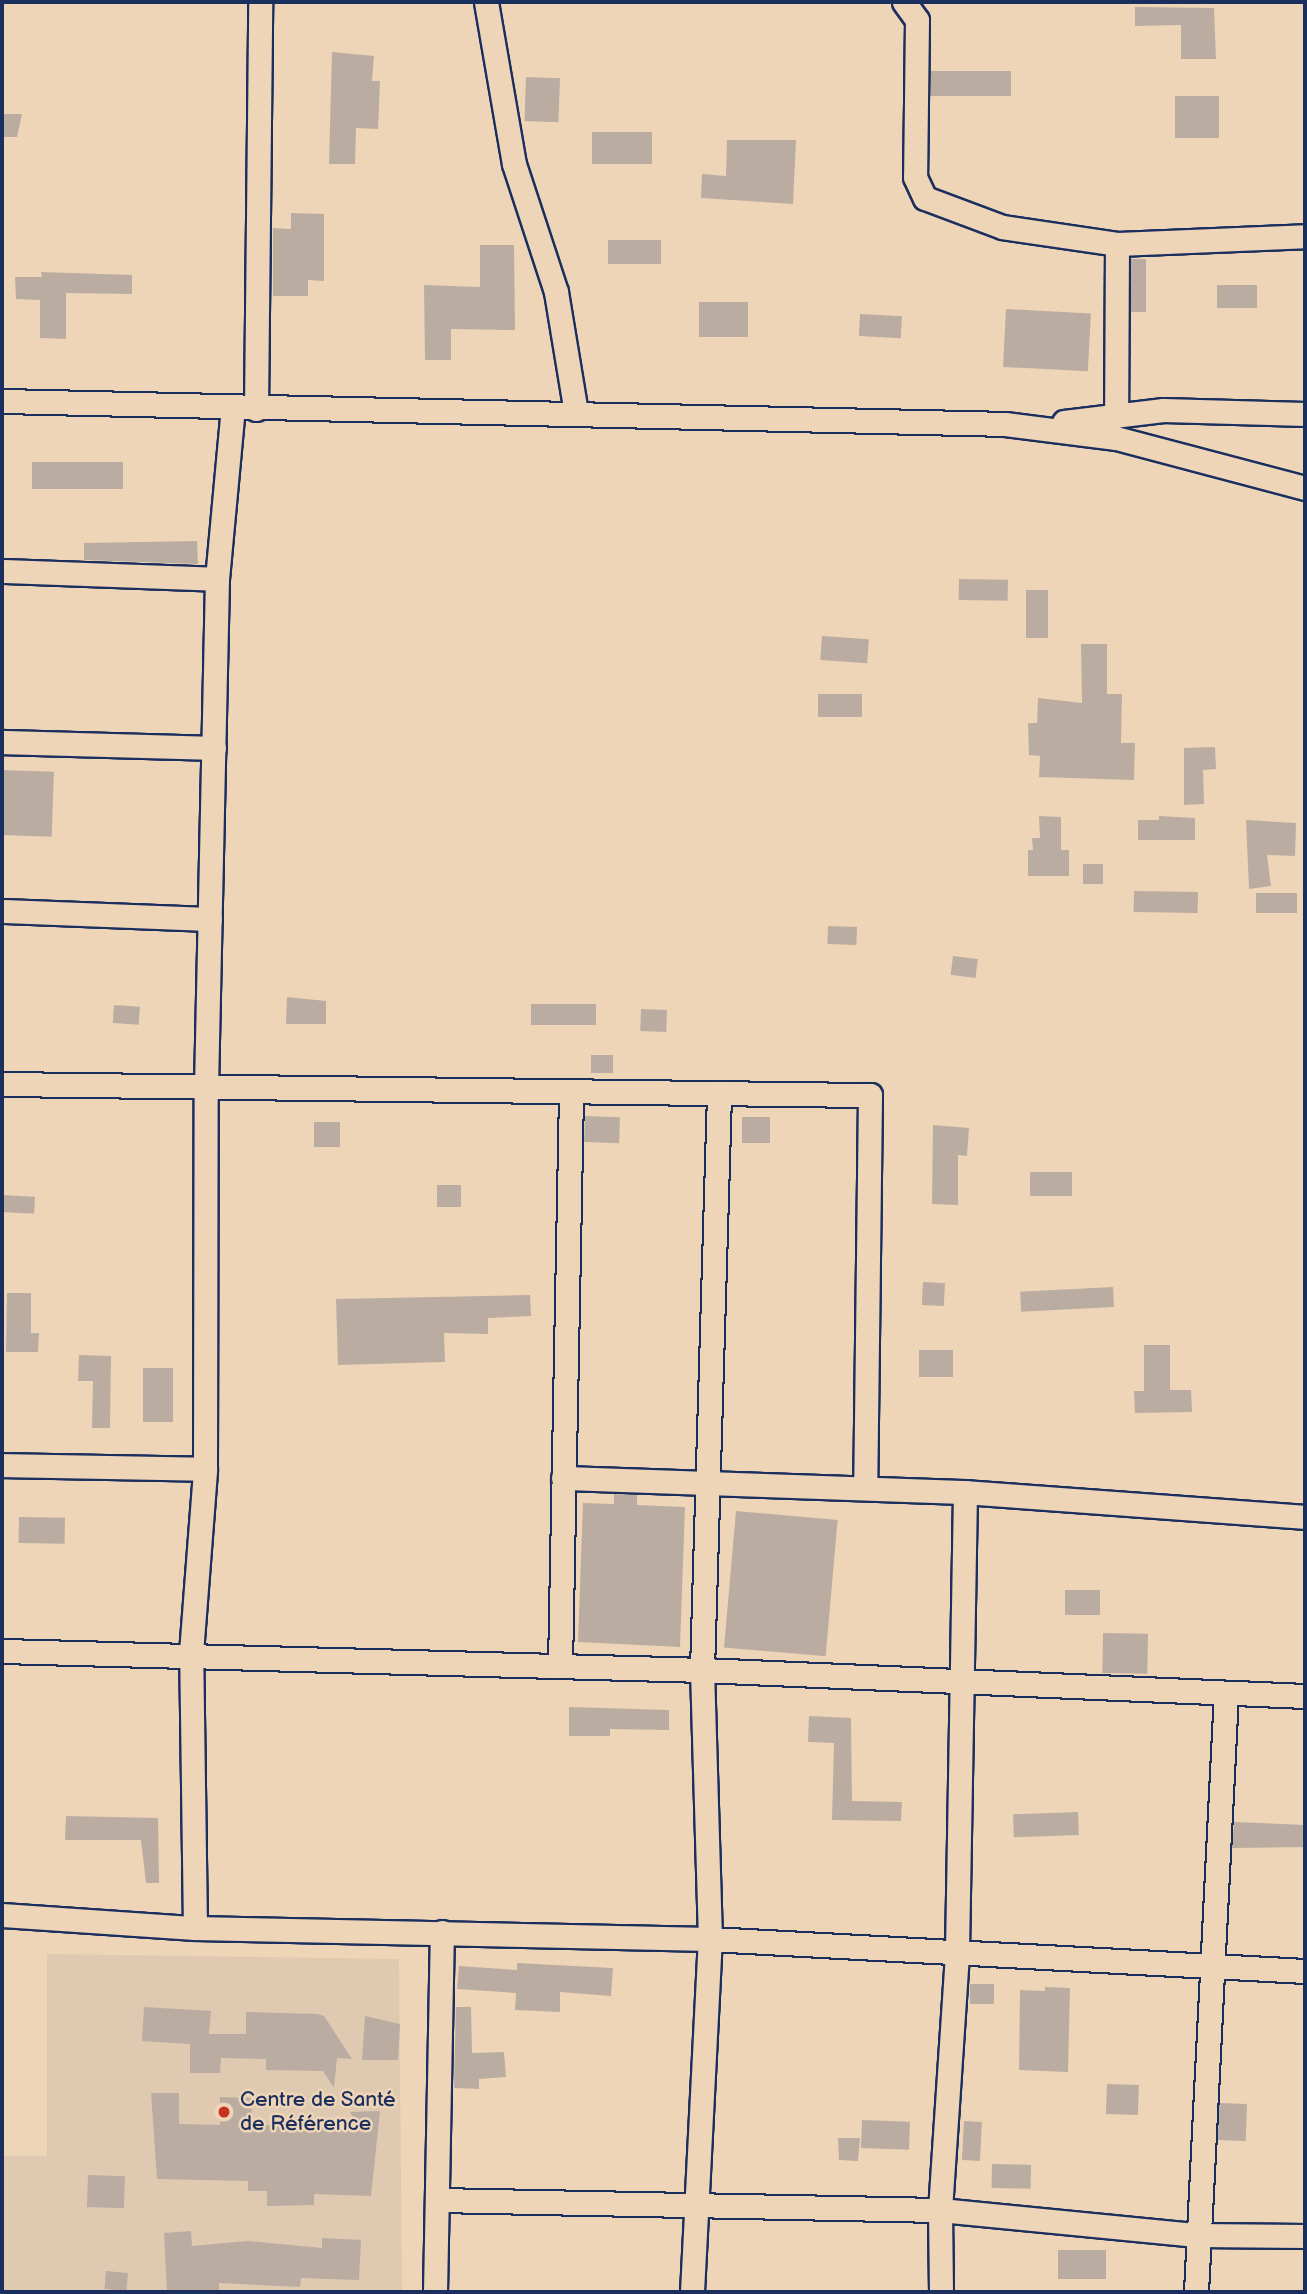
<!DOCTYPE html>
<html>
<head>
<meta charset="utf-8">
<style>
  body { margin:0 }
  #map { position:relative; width:1307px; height:2294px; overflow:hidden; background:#efd5b7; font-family:"Balsamiq Sans",sans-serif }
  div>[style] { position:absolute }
  .built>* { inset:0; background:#dfc9b0 }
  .building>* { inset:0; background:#bbaca1; transform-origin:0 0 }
  .roads { filter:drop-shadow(2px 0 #1b2f5e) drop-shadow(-2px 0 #1b2f5e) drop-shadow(0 2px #1b2f5e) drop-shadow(0 -2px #1b2f5e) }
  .street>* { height:23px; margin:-11.5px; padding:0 11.5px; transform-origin:11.5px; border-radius:11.5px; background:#efd5b7 }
  .dots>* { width:19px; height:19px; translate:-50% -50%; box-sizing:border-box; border:4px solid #efd5b7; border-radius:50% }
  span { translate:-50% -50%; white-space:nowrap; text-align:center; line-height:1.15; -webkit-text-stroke:5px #efd5b7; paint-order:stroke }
  .poi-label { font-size:21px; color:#1b2f5e }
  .left { translate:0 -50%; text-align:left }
  .frame { position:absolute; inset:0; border:4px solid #1b2f5e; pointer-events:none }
</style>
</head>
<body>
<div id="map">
  <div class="built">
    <i style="clip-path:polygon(47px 1954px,399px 1959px,402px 2292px,2px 2292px,2px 2156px,47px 2156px)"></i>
  </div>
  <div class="building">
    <i style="clip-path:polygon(1135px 7px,1214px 8px,1216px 59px,1181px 59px,1181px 25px,1135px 26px)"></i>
    <i style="clip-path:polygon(332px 52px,374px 56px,372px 81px,380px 81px,378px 129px,356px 128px,355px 164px,329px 164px)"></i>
    <i style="left:930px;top:71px;width:81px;height:25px"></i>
    <i style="left:526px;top:77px;width:34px;height:44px;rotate:2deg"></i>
    <i style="left:1175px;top:96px;width:44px;height:42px"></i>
    <i style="clip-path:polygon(2px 114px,22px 114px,17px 137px,2px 137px)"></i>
    <i style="left:592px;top:132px;width:60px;height:32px"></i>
    <i style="clip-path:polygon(727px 140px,796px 140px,793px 204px,701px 198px,702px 174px,726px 176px)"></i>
    <i style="clip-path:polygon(291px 213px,324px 214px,324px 281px,308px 280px,308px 296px,273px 296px,273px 228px,291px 229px)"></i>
    <i style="left:608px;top:240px;width:53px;height:24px"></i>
    <i style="clip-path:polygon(480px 245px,514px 245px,515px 330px,451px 329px,451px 360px,425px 360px,424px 285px,480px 287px)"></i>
    <i style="left:1131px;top:259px;width:15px;height:53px"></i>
    <i style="clip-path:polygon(41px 272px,132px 275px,132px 294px,66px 293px,66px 339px,40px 338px,40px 300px,16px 299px,15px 277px,42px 277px)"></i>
    <i style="left:1257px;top:285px;width:23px;height:40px;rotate:90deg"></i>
    <i style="left:699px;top:302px;width:49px;height:35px"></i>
    <i style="left:1006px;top:309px;width:85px;height:58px;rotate:3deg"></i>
    <i style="left:860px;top:314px;width:42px;height:22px;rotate:3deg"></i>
    <i style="left:123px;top:462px;width:27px;height:91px;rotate:90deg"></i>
    <i style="clip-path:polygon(197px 541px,198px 564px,84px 560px,84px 543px)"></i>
    <i style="left:959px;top:579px;width:49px;height:21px;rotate:1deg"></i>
    <i style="left:1026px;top:590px;width:22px;height:48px"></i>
    <i style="left:822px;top:636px;width:47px;height:24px;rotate:4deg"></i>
    <i style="clip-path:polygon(1081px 644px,1107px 644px,1107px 694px,1122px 694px,1121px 743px,1135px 743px,1134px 780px,1039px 777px,1040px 756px,1029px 755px,1028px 723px,1037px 723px,1038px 698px,1082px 703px)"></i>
    <i style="left:818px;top:694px;width:44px;height:23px"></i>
    <i style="clip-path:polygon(1215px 747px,1216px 769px,1203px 770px,1204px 804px,1184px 805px,1184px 748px)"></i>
    <i style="left:2px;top:770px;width:52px;height:65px;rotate:2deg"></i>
    <i style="clip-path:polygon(1039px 816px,1061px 817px,1061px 850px,1069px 850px,1069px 876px,1028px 876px,1028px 850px,1033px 850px,1032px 838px,1040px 838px)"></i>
    <i style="clip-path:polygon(1159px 816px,1195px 818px,1195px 840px,1138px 840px,1138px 820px,1159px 820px)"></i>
    <i style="clip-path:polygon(1246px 820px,1296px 823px,1295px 856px,1267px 855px,1271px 886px,1249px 889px)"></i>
    <i style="left:1083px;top:864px;width:20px;height:20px"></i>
    <i style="left:1134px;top:891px;width:64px;height:21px;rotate:1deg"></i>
    <i style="left:1256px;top:893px;width:41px;height:20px"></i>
    <i style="left:828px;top:926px;width:29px;height:18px;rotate:2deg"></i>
    <i style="left:953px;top:956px;width:25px;height:19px;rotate:7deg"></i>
    <i style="clip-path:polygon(287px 997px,326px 1001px,326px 1024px,286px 1024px)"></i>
    <i style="left:531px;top:1004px;width:65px;height:21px"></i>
    <i style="left:114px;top:1005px;width:26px;height:18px;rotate:4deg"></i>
    <i style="left:641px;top:1009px;width:26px;height:22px;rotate:2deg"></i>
    <i style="left:613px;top:1055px;width:18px;height:22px;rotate:90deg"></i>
    <i style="left:585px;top:1116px;width:35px;height:26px;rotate:2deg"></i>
    <i style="left:742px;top:1117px;width:28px;height:26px"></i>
    <i style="left:314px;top:1122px;width:26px;height:25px"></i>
    <i style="clip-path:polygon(933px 1125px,969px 1128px,967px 1156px,958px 1155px,958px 1205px,932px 1204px)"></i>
    <i style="left:1030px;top:1172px;width:42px;height:24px"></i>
    <i style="left:461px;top:1185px;width:22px;height:24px;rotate:90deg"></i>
    <i style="left:2px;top:1195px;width:33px;height:17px;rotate:3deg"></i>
    <i style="left:923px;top:1282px;width:22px;height:23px;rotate:3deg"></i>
    <i style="left:1113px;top:1287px;width:20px;height:93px;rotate:87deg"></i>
    <i style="clip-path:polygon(7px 1293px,31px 1293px,31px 1333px,39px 1333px,38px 1352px,6px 1352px)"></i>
    <i style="clip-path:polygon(530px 1295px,531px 1316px,488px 1318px,488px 1334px,444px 1333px,445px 1362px,338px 1365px,336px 1299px)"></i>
    <i style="clip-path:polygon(1144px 1345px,1170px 1345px,1170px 1390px,1191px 1390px,1192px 1412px,1135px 1413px,1134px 1391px,1144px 1391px)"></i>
    <i style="left:919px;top:1350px;width:34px;height:27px"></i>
    <i style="clip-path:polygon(79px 1355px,111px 1356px,110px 1428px,92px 1428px,93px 1381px,78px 1381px)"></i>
    <i style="left:143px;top:1368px;width:30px;height:54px"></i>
    <i style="clip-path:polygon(614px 1494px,637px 1495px,637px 1505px,685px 1507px,680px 1647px,578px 1642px,583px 1503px,614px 1504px)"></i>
    <i style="left:736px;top:1511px;width:102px;height:137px;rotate:5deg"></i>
    <i style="left:19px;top:1517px;width:46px;height:26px;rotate:1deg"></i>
    <i style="left:1065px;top:1590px;width:35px;height:25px"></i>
    <i style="left:1103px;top:1633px;width:45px;height:40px;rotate:1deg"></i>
    <i style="clip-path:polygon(569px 1707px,669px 1710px,669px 1730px,610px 1729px,610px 1736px,569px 1736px)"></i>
    <i style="clip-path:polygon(809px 1716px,851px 1718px,852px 1801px,902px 1802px,901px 1821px,832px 1820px,834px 1743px,808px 1742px)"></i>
    <i style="left:1078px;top:1812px;width:23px;height:65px;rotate:88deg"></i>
    <i style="clip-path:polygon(66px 1816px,158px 1818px,159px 1883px,146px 1883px,141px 1840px,65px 1840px)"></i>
    <i style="clip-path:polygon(1234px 1822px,1305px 1825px,1305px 1847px,1232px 1848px)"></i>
    <i style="clip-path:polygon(517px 1963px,613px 1968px,611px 1996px,560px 1992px,560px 2012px,515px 2010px,516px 1993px,457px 1989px,459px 1966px,517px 1970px)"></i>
    <i style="left:970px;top:1984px;width:24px;height:20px"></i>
    <i style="clip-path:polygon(1045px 1987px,1070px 1988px,1068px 2072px,1019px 2070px,1020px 1990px,1045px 1991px)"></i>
    <i style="clip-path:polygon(144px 2007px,211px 2011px,209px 2034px,246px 2034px,246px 2012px,317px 2014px,324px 2016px,352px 2059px,337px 2058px,334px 2088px,323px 2071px,266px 2070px,266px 2059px,221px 2058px,220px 2073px,190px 2073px,190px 2044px,142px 2041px)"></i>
    <i style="clip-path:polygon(456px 2007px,471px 2007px,472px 2053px,504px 2052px,506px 2077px,479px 2079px,479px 2089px,454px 2088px)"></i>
    <i style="clip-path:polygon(365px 2016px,400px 2024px,398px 2060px,362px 2060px)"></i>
    <i style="left:1107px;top:2084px;width:32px;height:30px;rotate:2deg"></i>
    <i style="clip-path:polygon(151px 2093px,179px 2093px,179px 2124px,220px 2125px,220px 2097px,252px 2098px,251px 2125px,358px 2124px,350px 2112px,380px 2111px,371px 2196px,314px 2194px,314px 2205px,267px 2206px,267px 2191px,248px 2191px,248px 2181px,157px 2179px)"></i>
    <i style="left:1219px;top:2103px;width:28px;height:37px;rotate:2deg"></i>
    <i style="left:862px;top:2120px;width:48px;height:28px;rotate:2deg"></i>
    <i style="left:964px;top:2121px;width:18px;height:39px;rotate:3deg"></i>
    <i style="clip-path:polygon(838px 2138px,860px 2138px,858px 2161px,839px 2160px)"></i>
    <i style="left:992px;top:2164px;width:39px;height:24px;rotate:1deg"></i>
    <i style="left:88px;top:2175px;width:37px;height:32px;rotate:2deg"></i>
    <i style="clip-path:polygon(191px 2231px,192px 2246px,248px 2241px,322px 2248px,322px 2238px,361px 2240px,359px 2280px,301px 2278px,300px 2287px,219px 2283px,219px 2292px,167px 2292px,164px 2233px)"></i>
    <i style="left:1058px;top:2250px;width:48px;height:29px"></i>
    <i style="left:106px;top:2271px;width:22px;height:18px;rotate:5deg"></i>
  </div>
  <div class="roads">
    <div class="street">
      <i style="left:486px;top:2px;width:164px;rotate:80.2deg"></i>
      <i style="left:514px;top:164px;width:135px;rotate:71.8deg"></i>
      <i style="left:556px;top:292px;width:123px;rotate:80.6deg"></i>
      <i style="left:904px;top:2px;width:22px;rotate:54deg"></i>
      <i style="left:917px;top:20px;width:157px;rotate:90.7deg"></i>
      <i style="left:915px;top:177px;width:23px;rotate:65deg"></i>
      <i style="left:925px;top:198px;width:82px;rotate:20.6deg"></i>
      <i style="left:1002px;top:227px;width:116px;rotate:8.4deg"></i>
      <i style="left:1117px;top:244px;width:172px;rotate:90.3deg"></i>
      <i style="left:1117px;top:244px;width:188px;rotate:-2.4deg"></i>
      <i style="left:2px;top:401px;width:1003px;rotate:1.31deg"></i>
      <i style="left:1005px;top:424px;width:112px;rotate:7.2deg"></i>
      <i style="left:1116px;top:438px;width:196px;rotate:14.8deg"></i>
      <i style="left:256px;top:409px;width:407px;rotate:-89.4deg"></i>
      <i style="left:1064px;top:422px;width:100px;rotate:-6.9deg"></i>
      <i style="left:1163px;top:410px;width:142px;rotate:1.6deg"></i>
      <i style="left:2px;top:571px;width:215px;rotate:2.1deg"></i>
      <i style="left:2px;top:742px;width:212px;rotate:1.6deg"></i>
      <i style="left:2px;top:911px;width:208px;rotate:2.2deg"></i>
      <i style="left:2px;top:1084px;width:868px;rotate:0.73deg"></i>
      <i style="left:870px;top:1095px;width:393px;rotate:90.7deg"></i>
      <i style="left:2px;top:1465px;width:203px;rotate:1.1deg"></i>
      <i style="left:563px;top:1478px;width:402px;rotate:2deg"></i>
      <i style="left:965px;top:1492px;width:341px;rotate:4.2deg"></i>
      <i style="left:2px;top:1651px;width:700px;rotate:1.55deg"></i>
      <i style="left:702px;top:1670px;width:604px;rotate:2.47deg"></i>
      <i style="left:560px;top:1666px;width:574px;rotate:-88.9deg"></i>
      <i style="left:2px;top:1915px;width:193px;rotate:3.9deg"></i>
      <i style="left:195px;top:1928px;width:515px;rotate:1.22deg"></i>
      <i style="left:710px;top:1939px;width:596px;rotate:3.08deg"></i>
      <i style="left:195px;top:1928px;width:275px;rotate:-90.8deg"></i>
      <i style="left:191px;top:1653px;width:185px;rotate:-85.6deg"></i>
      <i style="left:205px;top:1469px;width:382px;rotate:-89.9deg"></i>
      <i style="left:206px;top:1087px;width:508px;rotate:-88.76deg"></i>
      <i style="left:217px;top:579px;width:172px;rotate:-84.7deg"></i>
      <i style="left:437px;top:2200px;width:503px;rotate:1.14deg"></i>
      <i style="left:940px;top:2210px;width:258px;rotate:5.6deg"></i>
      <i style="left:1197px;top:2235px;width:108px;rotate:0.5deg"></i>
      <i style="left:435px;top:2292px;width:360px;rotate:-88.9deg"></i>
      <i style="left:692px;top:2292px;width:353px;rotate:-87.1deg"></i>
      <i style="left:710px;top:1939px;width:269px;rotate:-91.7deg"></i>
      <i style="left:702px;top:1670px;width:576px;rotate:-88.31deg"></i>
      <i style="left:941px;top:2292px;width:82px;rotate:-90.7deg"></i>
      <i style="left:940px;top:2210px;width:260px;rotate:-86.2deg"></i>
      <i style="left:957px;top:1951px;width:459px;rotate:-89deg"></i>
      <i style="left:1196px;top:2292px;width:599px;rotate:-87.13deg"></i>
    </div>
  </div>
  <div class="dots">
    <i style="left:224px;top:2112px;background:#c8321e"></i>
  </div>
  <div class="poi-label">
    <span class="left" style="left:240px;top:2112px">Centre de Santé<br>de Référence</span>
  </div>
  <div class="frame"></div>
</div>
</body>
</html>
